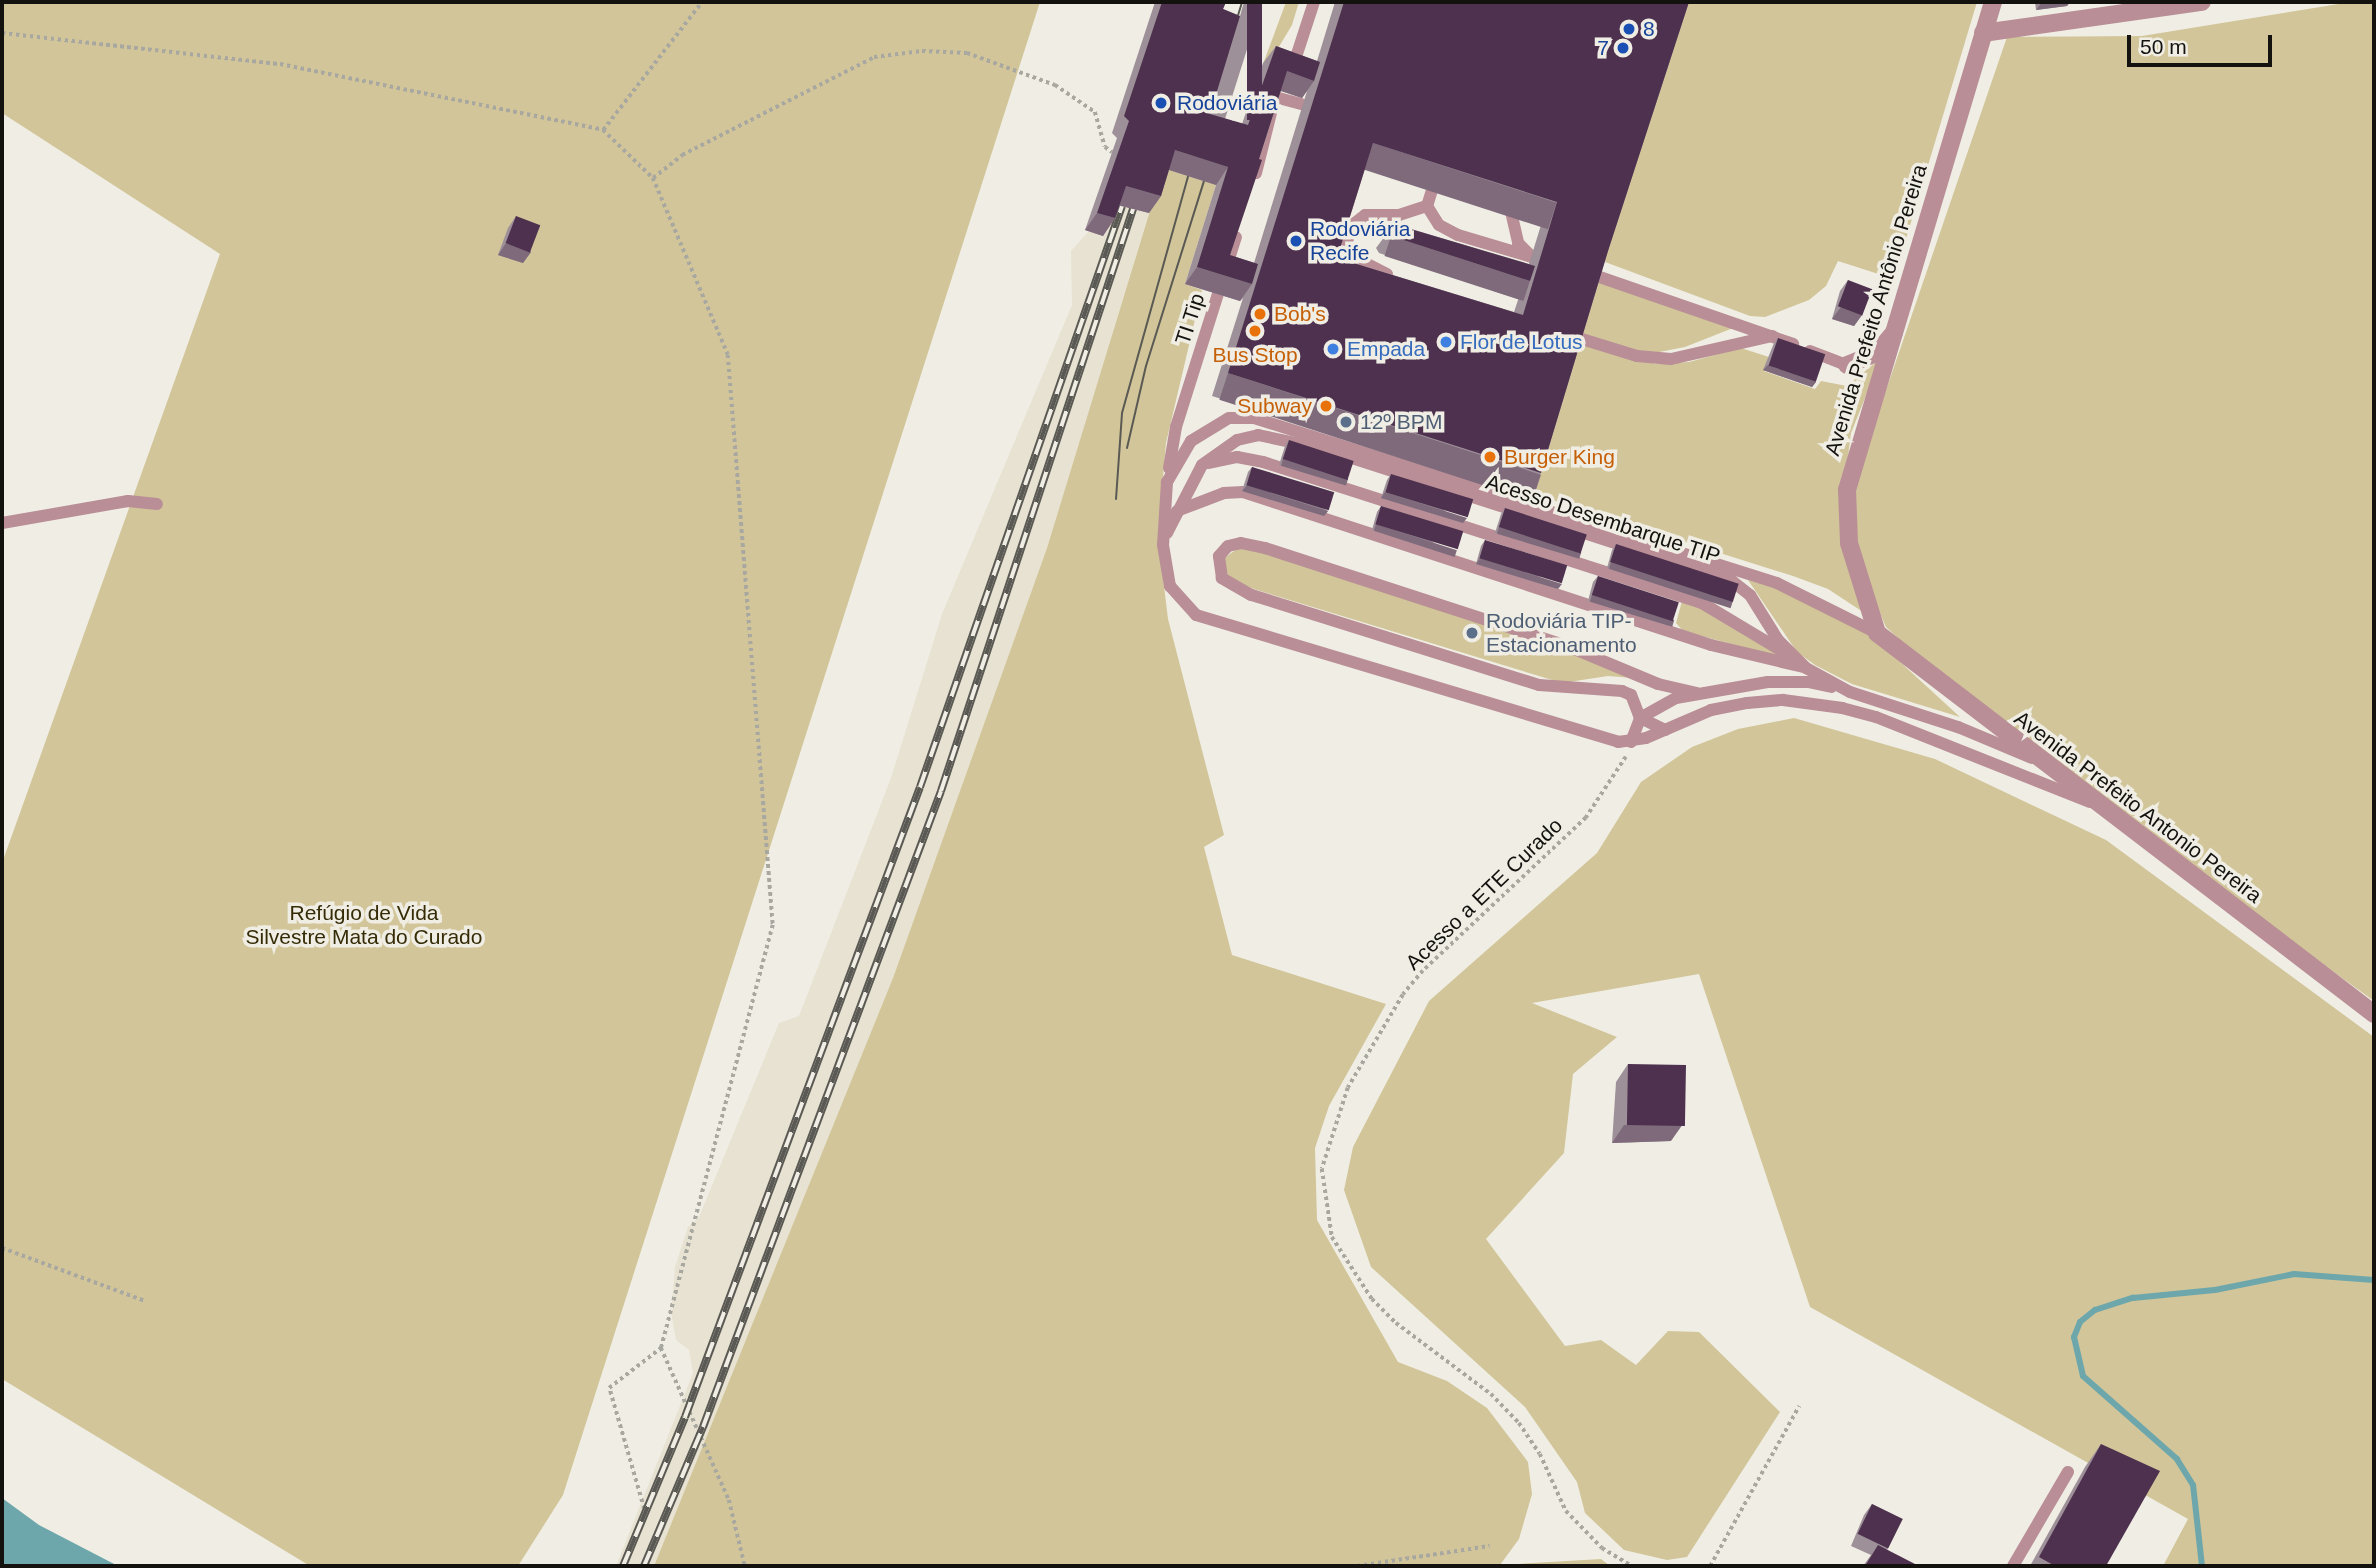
<!DOCTYPE html>
<html>
<head>
<meta charset="utf-8">
<style>
  body { margin:0 }
  #map { position:relative; width:2376px; height:1568px; overflow:hidden; background:#f0eee4; font-family:Arial,sans-serif }
  div>[style] { position:absolute }
  .built>* { inset:0; background:#e7e2d1 }
  .green>* { inset:0; background:#d1c599 }
  .water>* { inset:0; background:#6da7ac }
  .stream>* { height:6px; margin:-3px; padding:0 3px; transform-origin:3px; border-radius:3px; background:#6da7ac }
  .path>* { height:3.5px; margin-top:-1.75px; transform-origin:0; background:repeating-linear-gradient(90deg,#a9a8a0 0 3.5px,transparent 0 7px) }
  .service>* { height:12px; margin:-6px; padding:0 6px; transform-origin:6px; border-radius:6px; background:#b98e97 }
  .minor>* { height:18px; margin:-9px; padding:0 9px; transform-origin:9px; border-radius:9px; background:#b98e97 }
  .tertiary>* { height:18px; margin:-9px; padding:0 9px; transform-origin:9px; border-radius:9px; background:#b98e97 }
  .tram>* { height:2px; margin:-1px; padding:0 1px; transform-origin:1px; border-radius:1px; background:#5a5954 }
  .rail>* { height:8px; margin-top:-4px; transform-origin:0; background:repeating-linear-gradient(90deg,#f0eee4 0 16px,#5a5954 0 32px); box-sizing:border-box; border-block:2px solid #5a5954 }
  .service-bridge>* { height:12px; margin:-6px; padding:0 6px; transform-origin:6px; border-radius:6px; background:#b98e97 }
  .wall>* { inset:0; background:#9e9099 }
  .shaded-wall>* { inset:0; background:#7e6a7b; transform-origin:0 0 }
  .building>* { inset:0; background:#4d314e; transform-origin:0 0 }
  .dots>* { width:19px; height:19px; translate:-50% -50%; box-sizing:border-box; border:4px solid #f0eee4; border-radius:50% }
  span { translate:-50% -50%; white-space:nowrap; text-align:center; line-height:1.15; -webkit-text-stroke:7px #f0eee4; paint-order:stroke }
  .transit-label { font-size:21px; color:#164399 }
  .left { translate:0 -50%; text-align:left }
  .right { translate:-100% -50%; text-align:right }
  .street-label { font-size:21px; color:#13120f }
  .food-label { font-size:21px; color:#c56008 }
  .shop-label { font-size:21px; color:#366cbe }
  .service-label { font-size:21px; color:#4e5e75 }
  .park-label { font-size:21px; color:#352c07 }
  .frame { position:absolute; inset:0; border:4px solid #13120f; pointer-events:none }
  .scale { position:absolute; left:2127px; top:35px; width:145px; height:32px; box-sizing:border-box; border:4px solid #13120f; border-top:0; padding-left:9px; font-size:21px; line-height:24px; white-space:nowrap; color:#13120f; -webkit-text-stroke:5px #f0eee4; paint-order:stroke }
</style>
</head>
<body>
<div id="map">
  <div class="built">
    <i style="clip-path:polygon(1113px 204px,1149px 213px,1047px 548px,893px 978px,654px 1566px,616px 1566px,693px 1373px,689px 1350px,676px 1340px,671px 1312px,675px 1267px,688px 1227px,699px 1217px,779px 1023px,799px 1016px,891px 778px,942px 614px,1072px 305px,1071px 251px)"></i>
  </div>
  <div class="green">
    <i style="clip-path:polygon(2px 2px,1040px 2px,563px 1495px,518px 1566px,310px 1566px,2px 1379px,2px 863px,220px 254px,2px 113px)"></i>
    <i style="clip-path:polygon(1286px 2px,1299px 2px,1292px 25px,1268px 65px,1263px 64px)"></i>
    <i style="clip-path:polygon(1681px 2px,1977px 2px,1894px 279px,1838px 261px,1826px 286px,1809px 300px,1765px 317px,1750px 316px,1597px 259px)"></i>
    <i style="clip-path:polygon(2351px 2px,2374px 2px,2374px 1001px,2034px 756px,1951px 687px,1886px 627px,1867px 583px,1856px 533px,1856px 478px,2007px 37px,2142px 36px)"></i>
    <i style="clip-path:polygon(1163px 168px,1216px 185px,1185px 284px,1202px 290px,1166px 443px,1158px 536px,1168px 619px,1224px 835px,1204px 847px,1232px 955px,1386px 1004px,1329px 1106px,1315px 1148px,1317px 1220px,1398px 1362px,1447px 1381px,1487px 1408px,1528px 1462px,1532px 1494px,1519px 1539px,1500px 1565px,1601px 1559px,1610px 1566px,654px 1566px,893px 978px,1047px 548px)"></i>
    <i style="clip-path:polygon(1591px 278px,1733px 328px,1685px 347px,1649px 354px,1574px 331px)"></i>
    <i style="clip-path:polygon(1577px 341px,1656px 364px,1689px 362px,1741px 348px,1769px 357px,1764px 371px,1815px 389px,1821px 381px,1847px 386px,1881px 358px,1851px 433px,1844px 488px,1863px 612px,1828px 589px,1793px 576px,1533px 494px)"></i>
    <i style="clip-path:polygon(1241px 546px,1571px 652px,1633px 678px,1608px 676px,1562px 683px,1234px 583px,1223px 569px,1223px 559px)"></i>
    <i style="clip-path:polygon(1748px 580px,1784px 590px,1874px 638px,1960px 717px,1852px 684px,1815px 665px,1797px 652px)"></i>
    <i style="clip-path:polygon(1682px 601px,1703px 609px,1787px 659px,1683px 631px,1676px 623px)"></i>
    <i style="clip-path:polygon(1794px 718px,1935px 759px,2106px 840px,2374px 1037px,2374px 1566px,2163px 1566px,2188px 1519px,1810px 1307px,1699px 974px,1532px 1003px,1617px 1037px,1573px 1074px,1564px 1153px,1486px 1239px,1565px 1346px,1601px 1340px,1636px 1365px,1668px 1331px,1699px 1332px,1780px 1412px,1687px 1557px,1667px 1560px,1624px 1550px,1585px 1513px,1577px 1482px,1525px 1407px,1371px 1267px,1344px 1190px,1353px 1147px,1429px 1001px,1597px 853px,1641px 782px,1692px 747px,1738px 729px)"></i>
  </div>
  <div class="water">
    <i style="clip-path:polygon(2px 1498px,39px 1525px,118px 1566px,2px 1566px)"></i>
  </div>
  <div class="stream">
    <i style="left:2202px;top:1566px;width:81px;rotate:-96.3deg"></i>
    <i style="left:2193px;top:1485px;width:31px;rotate:-122deg"></i>
    <i style="left:2177px;top:1459px;width:125px;rotate:-138.6deg"></i>
    <i style="left:2083px;top:1376px;width:40px;rotate:-103deg"></i>
    <i style="left:2074px;top:1337px;width:16px;rotate:-68deg"></i>
    <i style="left:2080px;top:1322px;width:19px;rotate:-39deg"></i>
    <i style="left:2095px;top:1310px;width:40px;rotate:-18deg"></i>
    <i style="left:2133px;top:1298px;width:82px;rotate:-5.6deg"></i>
    <i style="left:2215px;top:1290px;width:81px;rotate:-11.4deg"></i>
    <i style="left:2294px;top:1274px;width:80px;rotate:4.3deg"></i>
  </div>
  <div class="path">
    <i style="left:2px;top:33px;width:280px;rotate:6.4deg"></i>
    <i style="left:280px;top:64px;width:330px;rotate:11.5deg"></i>
    <i style="left:603px;top:130px;width:69px;rotate:43.8deg"></i>
    <i style="left:653px;top:178px;width:192px;rotate:67deg"></i>
    <i style="left:728px;top:355px;width:572px;rotate:85.49deg"></i>
    <i style="left:773px;top:925px;width:438px;rotate:104.8deg"></i>
    <i style="left:603px;top:130px;width:162px;rotate:-52.3deg"></i>
    <i style="left:653px;top:178px;width:37px;rotate:-38deg"></i>
    <i style="left:682px;top:155px;width:216px;rotate:-27deg"></i>
    <i style="left:874px;top:57px;width:48px;rotate:-7.1deg"></i>
    <i style="left:922px;top:51px;width:45px;rotate:2.5deg"></i>
    <i style="left:967px;top:53px;width:94px;rotate:20deg"></i>
    <i style="left:1055px;top:85px;width:48px;rotate:34deg"></i>
    <i style="left:1095px;top:112px;width:36px;rotate:74deg"></i>
    <i style="left:1105px;top:147px;width:9px;rotate:36deg"></i>
    <i style="left:1626px;top:757px;width:73px;rotate:123.3deg"></i>
    <i style="left:1586px;top:818px;width:224px;rotate:136.8deg"></i>
    <i style="left:1423px;top:971px;width:31px;rotate:130deg"></i>
    <i style="left:1403px;top:995px;width:108px;rotate:120.6deg"></i>
    <i style="left:1348px;top:1088px;width:85px;rotate:107.8deg"></i>
    <i style="left:1322px;top:1169px;width:69px;rotate:81.6deg"></i>
    <i style="left:1332px;top:1237px;width:74px;rotate:57.2deg"></i>
    <i style="left:1372px;top:1299px;width:34px;rotate:45deg"></i>
    <i style="left:1396px;top:1323px;width:119px;rotate:36.8deg"></i>
    <i style="left:1491px;top:1394px;width:40px;rotate:46deg"></i>
    <i style="left:1519px;top:1423px;width:37px;rotate:56deg"></i>
    <i style="left:1540px;top:1454px;width:63px;rotate:65.5deg"></i>
    <i style="left:1566px;top:1511px;width:52px;rotate:45.8deg"></i>
    <i style="left:1602px;top:1548px;width:35px;rotate:31deg"></i>
    <i style="left:2px;top:1248px;width:153px;rotate:20.3deg"></i>
    <i style="left:644px;top:1509px;width:126px;rotate:-106.1deg"></i>
    <i style="left:609px;top:1388px;width:66px;rotate:-37.6deg"></i>
    <i style="left:661px;top:1348px;width:167px;rotate:65.9deg"></i>
    <i style="left:729px;top:1500px;width:68px;rotate:76.4deg"></i>
    <i style="left:1357px;top:1566px;width:134px;rotate:-8.6deg"></i>
    <i style="left:1710px;top:1566px;width:183px;rotate:-60.9deg"></i>
  </div>
  <div class="service">
    <i style="left:1287px;top:67px;width:16px;rotate:-52deg"></i>
    <i style="left:1297px;top:54px;width:55px;rotate:-71.9deg"></i>
    <i style="left:1256px;top:173px;width:78px;rotate:-76deg"></i>
    <i style="left:1275px;top:97px;width:27px;rotate:15deg"></i>
    <i style="left:1432px;top:190px;width:17px;rotate:107deg"></i>
    <i style="left:1427px;top:206px;width:22px;rotate:58deg"></i>
    <i style="left:1439px;top:225px;width:21px;rotate:28deg"></i>
    <i style="left:1458px;top:235px;width:77px;rotate:16.6deg"></i>
    <i style="left:1512px;top:216px;width:28px;rotate:77deg"></i>
    <i style="left:1518px;top:243px;width:20px;rotate:45deg"></i>
    <i style="left:1387px;top:274px;width:38px;rotate:-153deg"></i>
    <i style="left:1353px;top:257px;width:15px;rotate:-113deg"></i>
    <i style="left:1347px;top:243px;width:17px;rotate:-77deg"></i>
    <i style="left:1351px;top:226px;width:18px;rotate:-38deg"></i>
    <i style="left:1365px;top:215px;width:34px"></i>
    <i style="left:1399px;top:215px;width:29px;rotate:-18deg"></i>
    <i style="left:1591px;top:274px;width:214px;rotate:19.1deg"></i>
    <i style="left:1572px;top:336px;width:68px;rotate:17.1deg"></i>
    <i style="left:1637px;top:356px;width:34px;rotate:5deg"></i>
    <i style="left:1671px;top:359px;width:104px;rotate:-12.8deg"></i>
    <i style="left:1810px;top:351px;width:40px;rotate:21deg"></i>
    <i style="left:1191px;top:441px;width:48px;rotate:120.3deg"></i>
    <i style="left:1167px;top:482px;width:63px;rotate:93.6deg"></i>
    <i style="left:1163px;top:545px;width:42px;rotate:80.3deg"></i>
    <i style="left:1170px;top:586px;width:39px;rotate:48deg"></i>
    <i style="left:1196px;top:615px;width:441px;rotate:16.7deg"></i>
    <i style="left:1618px;top:742px;width:28px;rotate:-8deg"></i>
    <i style="left:1646px;top:738px;width:71px;rotate:-23.3deg"></i>
    <i style="left:1711px;top:710px;width:37px;rotate:-11deg"></i>
    <i style="left:1747px;top:703px;width:36px;rotate:-5deg"></i>
    <i style="left:1783px;top:700px;width:60px;rotate:7.7deg"></i>
    <i style="left:1842px;top:708px;width:35px;rotate:15deg"></i>
    <i style="left:1876px;top:717px;width:230px;rotate:21.7deg"></i>
    <i style="left:1209px;top:463px;width:29px;rotate:-12deg"></i>
    <i style="left:1237px;top:457px;width:26px;rotate:11deg"></i>
    <i style="left:1263px;top:462px;width:461px;rotate:17.8deg"></i>
    <i style="left:1702px;top:603px;width:96px;rotate:30.9deg"></i>
    <i style="left:1169px;top:468px;width:42px;rotate:-80.3deg"></i>
    <i style="left:1176px;top:427px;width:199px;rotate:-72.5deg"></i>
    <i style="left:1177px;top:511px;width:50px;rotate:-21deg"></i>
    <i style="left:1224px;top:493px;width:19px;rotate:-3deg"></i>
    <i style="left:1243px;top:492px;width:492px;rotate:18.1deg"></i>
    <i style="left:1711px;top:645px;width:95px;rotate:13.4deg"></i>
    <i style="left:2px;top:523px;width:128px;rotate:-9.9deg"></i>
    <i style="left:128px;top:501px;width:29px;rotate:6deg"></i>
    <i style="left:1167px;top:533px;width:76px;rotate:-62.8deg"></i>
    <i style="left:1202px;top:465px;width:43px;rotate:-35.5deg"></i>
    <i style="left:1237px;top:440px;width:22px;rotate:-13deg"></i>
    <i style="left:1258px;top:435px;width:67px;rotate:12deg"></i>
    <i style="left:1324px;top:449px;width:429px;rotate:17.9deg"></i>
    <i style="left:1732px;top:581px;width:23px;rotate:38deg"></i>
    <i style="left:1750px;top:595px;width:53px;rotate:58.1deg"></i>
    <i style="left:1778px;top:640px;width:40px;rotate:45deg"></i>
    <i style="left:1806px;top:668px;width:50px;rotate:28.6deg"></i>
    <i style="left:1850px;top:692px;width:114px;rotate:18deg"></i>
    <i style="left:1958px;top:727px;width:80px;rotate:22.7deg"></i>
    <i style="left:1777px;top:583px;width:112px;rotate:26.6deg"></i>
    <i style="left:1665px;top:730px;width:28px;rotate:-154deg"></i>
    <i style="left:1640px;top:718px;width:25px;rotate:-111deg"></i>
    <i style="left:1631px;top:695px;width:10px;rotate:-156deg"></i>
    <i style="left:1622px;top:691px;width:83px;rotate:-175.9deg"></i>
    <i style="left:1539px;top:685px;width:302px;rotate:-162.6deg"></i>
    <i style="left:1251px;top:595px;width:34px;rotate:-150deg"></i>
    <i style="left:1222px;top:578px;width:22px;rotate:-98deg"></i>
    <i style="left:1219px;top:556px;width:13px;rotate:-48deg"></i>
    <i style="left:1228px;top:546px;width:13px;rotate:-13deg"></i>
    <i style="left:1241px;top:543px;width:25px;rotate:12deg"></i>
    <i style="left:1265px;top:548px;width:323px;rotate:18deg"></i>
    <i style="left:1572px;top:648px;width:93px;rotate:22.7deg"></i>
    <i style="left:1658px;top:684px;width:40px;rotate:13deg"></i>
    <i style="left:1631px;top:742px;width:26px;rotate:-69deg"></i>
    <i style="left:1640px;top:718px;width:41px;rotate:-29.1deg"></i>
    <i style="left:1676px;top:698px;width:93px;rotate:-9.9deg"></i>
    <i style="left:1768px;top:682px;width:40px"></i>
    <i style="left:1808px;top:682px;width:24px;rotate:12deg"></i>
    <i style="left:2013px;top:1566px;width:109px;rotate:-59.7deg"></i>
  </div>
  <div class="minor">
    <i style="left:1983px;top:33px;width:221px;rotate:-8.1deg"></i>
    <i style="left:1847px;top:365px;width:32px;rotate:-22deg"></i>
    <i style="left:1877px;top:353px;width:26px;rotate:-50deg"></i>
  </div>
  <div class="tertiary">
    <i style="left:1993px;top:2px;width:509px;rotate:106.66deg"></i>
    <i style="left:1847px;top:490px;width:53px;rotate:87.8deg"></i>
    <i style="left:1849px;top:543px;width:94px;rotate:72.7deg"></i>
    <i style="left:1877px;top:633px;width:626px;rotate:37.47deg"></i>
  </div>
  <div class="tram">
    <i style="left:1232px;top:35px;width:34px;rotate:-73deg"></i>
    <i style="left:1127px;top:448px;width:84px;rotate:-77deg"></i>
    <i style="left:1146px;top:366px;width:194px;rotate:-72.6deg"></i>
    <i style="left:1116px;top:499px;width:86px;rotate:-86deg"></i>
    <i style="left:1122px;top:413px;width:246px;rotate:-74.4deg"></i>
  </div>
  <div class="rail">
    <i style="left:623px;top:1566px;width:161px;rotate:-67.4deg"></i>
    <i style="left:685px;top:1417px;width:672px;rotate:-69.54deg"></i>
    <i style="left:920px;top:787px;width:615px;rotate:-70.83deg"></i>
    <i style="left:644px;top:1566px;width:151px;rotate:-67deg"></i>
    <i style="left:703px;top:1427px;width:679px;rotate:-69.48deg"></i>
    <i style="left:941px;top:791px;width:613px;rotate:-71.74deg"></i>
  </div>
  <div class="service-bridge">
    <i style="left:1191px;top:441px;width:44px;rotate:-31.2deg"></i>
    <i style="left:1229px;top:418px;width:25px"></i>
    <i style="left:1254px;top:418px;width:548px;rotate:17.51deg"></i>
  </div>
  <div class="wall">
    <i style="clip-path:polygon(evenodd,1155px 2px,1226px 2px,1223px 9px,1240px 16px,1244px 2px,1262px 2px,1225px 119px,1242px 124px,1263px 63px,1276px 46px,1317px 61px,1335px 2px,1689px 2px,1608px 251px,1541px 473px,1525px 496px,1212px 396px,1243px 298px,1240px 301px,1185px 284px,1216px 185px,1169px 170px,1161px 196px,1149px 213px,1119px 205px,1115px 218px,1103px 236px,1085px 230px,1117px 138px,1112px 133px,1155px 2px,1281px 91px,1302px 98px,1307px 91px,1254px 263px,1230px 255px,1259px 159px,1281px 91px,1155px 2px,1365px 169px,1541px 225px,1529px 264px,1394px 224px,1376px 248px,1379px 253px,1518px 299px,1519px 297px,1514px 312px,1337px 258px,1365px 169px)"></i>
    <i style="clip-path:polygon(2035px 2px,2070px 2px,2067px 6px,2036px 10px)"></i>
    <i style="clip-path:polygon(516px 216px,531px 252px,523px 263px,498px 255px,508px 228px)"></i>
    <i style="clip-path:polygon(1848px 280px,1862px 315px,1854px 326px,1832px 319px,1840px 291px)"></i>
    <i style="clip-path:polygon(1778px 338px,1816px 382px,1812px 387px,1763px 370px,1774px 343px)"></i>
    <i style="clip-path:polygon(1289px 440px,1348px 479px,1344px 485px,1279px 465px,1285px 446px)"></i>
    <i style="clip-path:polygon(1252px 467px,1328px 511px,1324px 516px,1242px 491px,1248px 472px)"></i>
    <i style="clip-path:polygon(1391px 474px,1463px 523px,1381px 498px,1387px 480px)"></i>
    <i style="clip-path:polygon(1381px 506px,1453px 556px,1372px 530px,1377px 512px)"></i>
    <i style="clip-path:polygon(1505px 508px,1581px 552px,1577px 558px,1495px 533px,1501px 514px)"></i>
    <i style="clip-path:polygon(1485px 540px,1558px 589px,1476px 564px,1481px 546px)"></i>
    <i style="clip-path:polygon(1616px 544px,1733px 601px,1729px 607px,1607px 568px,1612px 550px)"></i>
    <i style="clip-path:polygon(1598px 576px,1674px 620px,1670px 626px,1588px 601px,1593px 582px)"></i>
    <i style="clip-path:polygon(1628px 1064px,1671px 1141px,1612px 1143px,1616px 1082px)"></i>
    <i style="clip-path:polygon(2101px 1444px,2106px 1566px,2030px 1566px,2085px 1467px)"></i>
    <i style="clip-path:polygon(1872px 1504px,1903px 1519px,1887px 1550px,1913px 1566px,1863px 1566px,1871px 1555px,1851px 1546px,1864px 1515px)"></i>
  </div>
  <div class="shaded-wall">
    <i style="clip-path:polygon(2042px 2px,2070px 2px,2067px 6px,2036px 10px)"></i>
    <i style="clip-path:polygon(1287px 71px,1314px 81px,1302px 98px,1275px 89px)"></i>
    <i style="left:1373px;top:143px;width:193px;height:28px;rotate:18deg"></i>
    <i style="clip-path:polygon(1175px 150px,1228px 167px,1216px 185px,1163px 168px)"></i>
    <i style="clip-path:polygon(1126px 186px,1161px 196px,1149px 213px,1113px 204px)"></i>
    <i style="clip-path:polygon(1097px 213px,1115px 218px,1103px 236px,1085px 230px)"></i>
    <i style="left:1391px;top:236px;width:146px;height:21px;rotate:18deg"></i>
    <i style="clip-path:polygon(506px 243px,531px 252px,523px 263px,498px 255px)"></i>
    <i style="clip-path:polygon(1197px 267px,1252px 284px,1240px 301px,1185px 284px)"></i>
    <i style="clip-path:polygon(1841px 307px,1862px 315px,1854px 326px,1832px 319px)"></i>
    <i style="clip-path:polygon(1768px 365px,1816px 382px,1812px 387px,1763px 370px)"></i>
    <i style="left:1228px;top:373px;width:329px;height:28px;rotate:18deg"></i>
    <i style="left:1283px;top:459px;width:68px;height:7px;rotate:17deg"></i>
    <i style="clip-path:polygon(1247px 485px,1328px 511px,1324px 516px,1242px 491px)"></i>
    <i style="clip-path:polygon(1385px 492px,1467px 518px,1463px 523px,1381px 498px)"></i>
    <i style="left:1376px;top:524px;width:85px;height:7px;rotate:18deg"></i>
    <i style="left:1499px;top:527px;width:86px;height:7px;rotate:17deg"></i>
    <i style="clip-path:polygon(1480px 558px,1562px 584px,1558px 589px,1476px 564px)"></i>
    <i style="left:1611px;top:562px;width:128px;height:7px;rotate:18deg"></i>
    <i style="left:1592px;top:595px;width:86px;height:7px;rotate:17deg"></i>
    <i style="clip-path:polygon(1683px 1124px,1671px 1141px,1612px 1143px,1624px 1125px)"></i>
  </div>
  <div class="building">
    <i style="clip-path:polygon(1162px 2px,1226px 2px,1223px 9px,1240px 16px,1210px 114px,1248px 125px,1276px 46px,1320px 62px,1314px 81px,1287px 71px,1259px 159px,1262px 160px,1230px 255px,1258px 264px,1252px 284px,1197px 267px,1228px 167px,1175px 150px,1161px 196px,1126px 186px,1115px 218px,1097px 213px,1129px 121px,1124px 116px)"></i>
    <i style="left:1247px;top:2px;width:15px;height:118px"></i>
    <i style="clip-path:polygon(evenodd,1344px 2px,1689px 2px,1608px 251px,1541px 473px,1228px 373px,1344px 2px,1373px 143px,1557px 202px,1523px 315px,1337px 258px,1373px 143px)"></i>
    <i style="left:516px;top:216px;width:26px;height:29px;rotate:21deg"></i>
    <i style="clip-path:polygon(1394px 224px,1535px 266px,1530px 281px,1391px 236px,1389px 231px)"></i>
    <i style="left:1848px;top:280px;width:26px;height:28px;rotate:21deg"></i>
    <i style="left:1778px;top:338px;width:50px;height:29px;rotate:19deg"></i>
    <i style="left:1289px;top:440px;width:68px;height:20px;rotate:18deg"></i>
    <i style="left:1252px;top:467px;width:86px;height:19px;rotate:17deg"></i>
    <i style="left:1391px;top:474px;width:86px;height:19px;rotate:17deg"></i>
    <i style="left:1381px;top:506px;width:86px;height:19px;rotate:17deg"></i>
    <i style="left:1505px;top:508px;width:86px;height:20px;rotate:18deg"></i>
    <i style="left:1485px;top:540px;width:86px;height:19px;rotate:17deg"></i>
    <i style="left:1616px;top:544px;width:129px;height:19px;rotate:18deg"></i>
    <i style="left:1598px;top:576px;width:85px;height:20px;rotate:18deg"></i>
    <i style="left:1628px;top:1064px;width:58px;height:61px;rotate:1deg"></i>
    <i style="clip-path:polygon(2101px 1444px,2160px 1471px,2106px 1566px,2055px 1566px,2039px 1557px)"></i>
    <i style="left:1872px;top:1504px;width:34px;height:33px;rotate:26deg"></i>
    <i style="clip-path:polygon(1878px 1545px,1915px 1564px,1913px 1566px,1865px 1566px)"></i>
  </div>
  <div class="dots">
    <i style="left:1629px;top:29px;background:#1a4fb4"></i>
    <i style="left:1623px;top:48px;background:#1a4fb4"></i>
    <i style="left:1161px;top:103px;background:#1a4fb4"></i>
    <i style="left:1296px;top:241px;background:#1a4fb4"></i>
    <i style="left:1260px;top:314px;background:#e8710a"></i>
    <i style="left:1255px;top:331px;background:#e8710a"></i>
    <i style="left:1446px;top:342px;background:#3f7fe0"></i>
    <i style="left:1333px;top:349px;background:#3f7fe0"></i>
    <i style="left:1326px;top:406px;background:#e8710a"></i>
    <i style="left:1346px;top:422px;background:#5c6f8a"></i>
    <i style="left:1490px;top:457px;background:#e8710a"></i>
    <i style="left:1472px;top:633px;background:#5c6f8a"></i>
  </div>
  <div class="transit-label">
    <span class="left" style="left:1643px;top:29px">8</span>
    <span class="right" style="left:1609px;top:48px">7</span>
    <span class="left" style="left:1177px;top:103px">Rodoviária</span>
    <span class="left" style="left:1310px;top:241px">Rodoviária<br>Recife</span>
  </div>
  <div class="street-label">
    <span style="left:1876px;top:310px;rotate:-73deg">Avenida Prefeito Antônio Pereira</span>
    <span style="left:1190px;top:319px;rotate:-72deg">TI Tip</span>
    <span style="left:1603px;top:519px;rotate:18deg">Acesso Desembarque TIP</span>
    <span style="left:2138px;top:807px;rotate:37deg">Avenida Prefeito Antonio Pereira</span>
    <span style="left:1484px;top:894px;rotate:-44deg">Acesso a ETE Curado</span>
  </div>
  <div class="food-label">
    <span class="left" style="left:1274px;top:314px">Bob's</span>
    <span style="left:1255px;top:355px">Bus Stop</span>
    <span class="right" style="left:1312px;top:406px">Subway</span>
    <span class="left" style="left:1504px;top:457px">Burger King</span>
  </div>
  <div class="shop-label">
    <span class="left" style="left:1460px;top:342px">Flor de Lotus</span>
    <span class="left" style="left:1347px;top:349px">Empada</span>
  </div>
  <div class="service-label">
    <span class="left" style="left:1360px;top:422px">12º BPM</span>
    <span class="left" style="left:1486px;top:633px">Rodoviária TIP-<br>Estacionamento</span>
  </div>
  <div class="park-label">
    <span style="left:364px;top:925px">Refúgio de Vida<br>Silvestre Mata do Curado</span>
  </div>
  <div class="frame"></div>
  <div class="scale">50 m</div>
</div>
</body>
</html>
